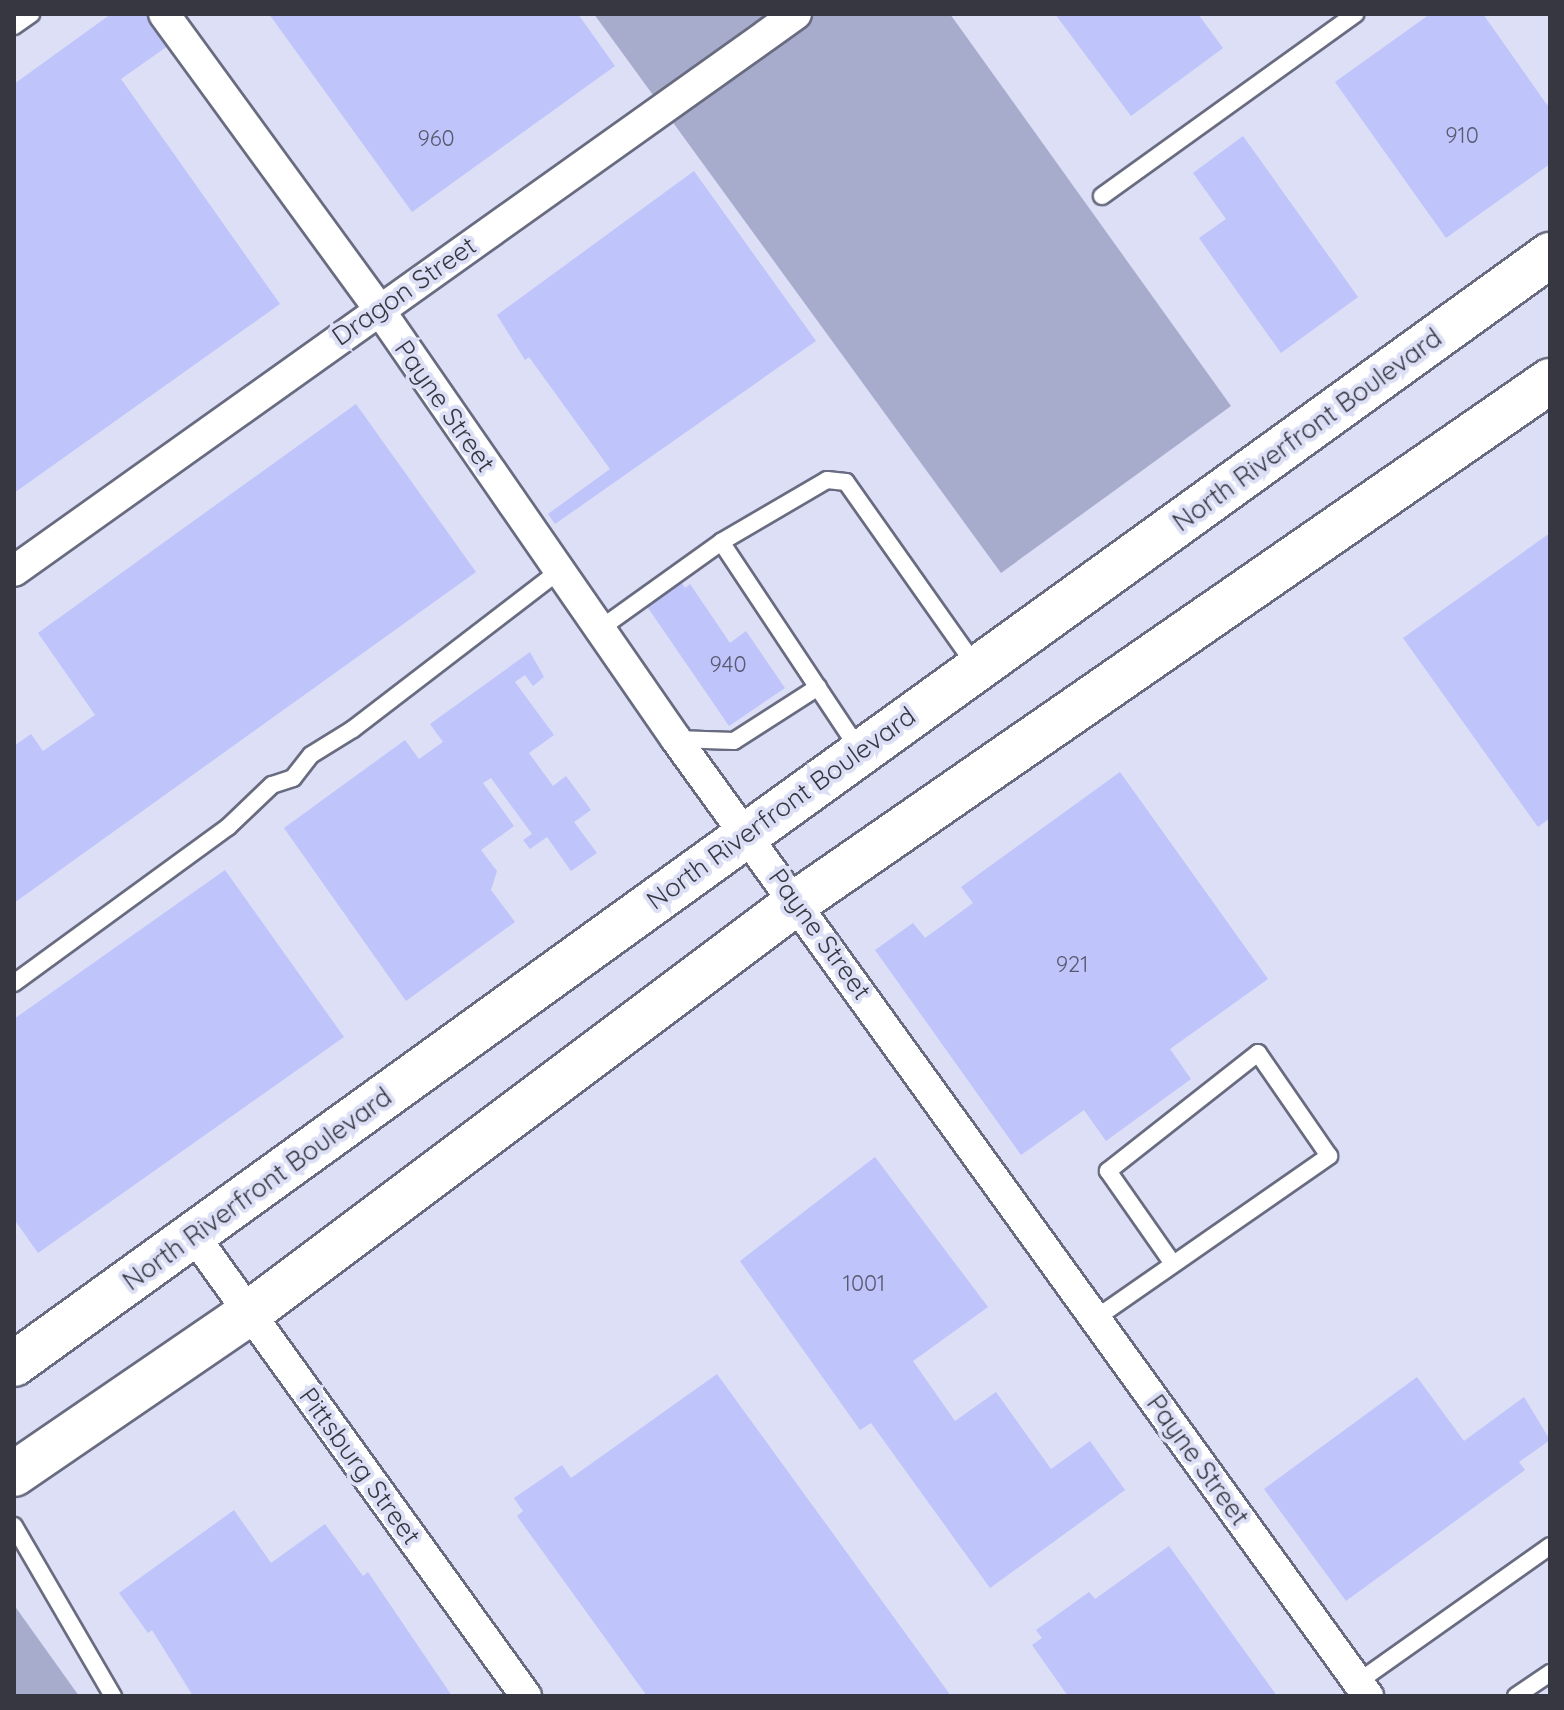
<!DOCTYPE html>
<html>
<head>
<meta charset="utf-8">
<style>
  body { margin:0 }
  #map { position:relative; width:1564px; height:1710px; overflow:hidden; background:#dcdff6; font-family:Quicksand,sans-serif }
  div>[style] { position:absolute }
  .green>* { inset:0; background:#a8accc }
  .building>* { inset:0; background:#bfc4fb }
  .roads { filter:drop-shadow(2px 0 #696c80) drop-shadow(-2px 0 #696c80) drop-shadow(0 2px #696c80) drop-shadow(0 -2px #696c80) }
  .service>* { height:16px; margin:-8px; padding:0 8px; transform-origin:8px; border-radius:8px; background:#fff }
  .minor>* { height:30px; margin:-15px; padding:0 15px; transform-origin:15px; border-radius:15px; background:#fff }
  .secondary>* { height:44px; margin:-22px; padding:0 22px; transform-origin:22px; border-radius:22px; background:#fff }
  span { translate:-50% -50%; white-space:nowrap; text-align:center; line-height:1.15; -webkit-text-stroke:8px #dcdff6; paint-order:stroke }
  .number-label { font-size:22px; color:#585a6f }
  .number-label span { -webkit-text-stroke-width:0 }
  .street-label { font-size:26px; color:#363740 }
  .frame { position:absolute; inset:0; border:16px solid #363740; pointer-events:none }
</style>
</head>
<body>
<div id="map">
  <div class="green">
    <i style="clip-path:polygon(594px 14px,950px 14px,1231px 406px,1001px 573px)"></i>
    <i style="clip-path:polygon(14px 1605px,79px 1696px,14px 1696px)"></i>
  </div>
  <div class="building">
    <i style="clip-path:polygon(111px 14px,151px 14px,172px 43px,121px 79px,280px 304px,14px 493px,14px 84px)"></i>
    <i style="clip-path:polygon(269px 14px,578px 14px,615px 66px,412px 212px)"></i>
    <i style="clip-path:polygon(1055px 14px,1198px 14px,1223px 48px,1131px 116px)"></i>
    <i style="clip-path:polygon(1430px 14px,1483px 14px,1550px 109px,1550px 164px,1446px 238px,1335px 82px)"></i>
    <i style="clip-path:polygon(1243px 136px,1358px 297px,1281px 353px,1199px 238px,1226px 219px,1193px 173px)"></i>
    <i style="clip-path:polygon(694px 171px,816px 341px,555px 524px,548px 514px,610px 469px,529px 357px,525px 360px,497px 315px)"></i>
    <i style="clip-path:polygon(356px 404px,476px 572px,14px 903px,14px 746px,31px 734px,43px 751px,95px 715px,38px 633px)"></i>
    <i style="clip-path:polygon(1550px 533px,1550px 818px,1538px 827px,1403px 638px)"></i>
    <i style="clip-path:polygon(679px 578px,685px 588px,690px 584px,730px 643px,746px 631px,785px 688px,729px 726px,644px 602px)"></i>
    <i style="clip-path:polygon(530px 652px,544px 677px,533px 686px,525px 675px,515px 682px,554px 735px,529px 753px,553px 786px,566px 776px,591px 810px,574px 822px,597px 853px,571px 871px,547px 837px,530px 849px,523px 840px,532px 834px,491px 778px,483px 783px,514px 826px,481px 850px,497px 871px,491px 890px,515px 922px,406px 1001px,284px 828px,405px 740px,419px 759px,443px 742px,430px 724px)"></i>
    <i style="clip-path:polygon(1120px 772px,1268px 979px,1170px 1049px,1191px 1079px,1106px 1141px,1084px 1110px,1021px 1155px,875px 950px,913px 923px,925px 938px,973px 903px,961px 887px)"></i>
    <i style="clip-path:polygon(225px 870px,344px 1037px,38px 1253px,14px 1219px,14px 1019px)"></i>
    <i style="clip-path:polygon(875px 1157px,988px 1307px,913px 1361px,955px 1421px,996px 1392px,1051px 1469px,1090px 1441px,1125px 1490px,990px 1588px,871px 1423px,860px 1430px,740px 1261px)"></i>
    <i style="clip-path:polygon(717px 1374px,951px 1696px,647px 1696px,517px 1516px,523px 1511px,514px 1498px,562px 1465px,571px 1478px)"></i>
    <i style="clip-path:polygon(1417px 1377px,1464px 1441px,1524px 1397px,1550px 1440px,1519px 1462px,1525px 1470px,1346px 1601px,1264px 1489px)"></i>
    <i style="clip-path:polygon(234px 1510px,271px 1563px,325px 1524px,363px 1576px,368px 1572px,452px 1696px,193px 1696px,152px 1630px,148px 1633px,119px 1593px)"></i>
    <i style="clip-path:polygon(1169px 1546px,1277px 1696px,1068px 1696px,1032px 1645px,1042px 1638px,1036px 1630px,1089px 1592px,1095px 1599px)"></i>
  </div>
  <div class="roads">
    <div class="service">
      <i style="left:14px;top:26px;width:21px;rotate:-35deg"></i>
      <i style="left:1102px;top:196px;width:312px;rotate:-35.7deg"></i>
      <i style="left:601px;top:628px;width:148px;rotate:-35.6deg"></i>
      <i style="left:676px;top:739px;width:58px;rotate:2deg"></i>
      <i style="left:734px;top:741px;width:100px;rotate:-32.7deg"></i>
      <i style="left:860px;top:751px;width:251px;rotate:-123.6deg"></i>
      <i style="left:721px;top:542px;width:123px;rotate:-30.3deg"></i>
      <i style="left:827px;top:480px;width:19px;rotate:6deg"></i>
      <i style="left:846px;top:482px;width:225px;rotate:54.8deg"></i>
      <i style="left:14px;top:983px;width:265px;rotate:-36.1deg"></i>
      <i style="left:228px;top:827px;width:61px;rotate:-43.7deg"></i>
      <i style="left:272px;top:785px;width:22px;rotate:-18deg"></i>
      <i style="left:293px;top:778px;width:29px;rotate:-52deg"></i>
      <i style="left:311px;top:755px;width:49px;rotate:-31.8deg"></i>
      <i style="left:353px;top:729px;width:260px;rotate:-37.5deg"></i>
      <i style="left:1096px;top:1318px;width:284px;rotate:-34.8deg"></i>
      <i style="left:1329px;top:1156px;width:125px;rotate:-124.6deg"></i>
      <i style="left:1258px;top:1053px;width:191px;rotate:141.8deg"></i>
      <i style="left:1108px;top:1171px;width:113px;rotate:55deg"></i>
      <i style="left:14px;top:1526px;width:197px;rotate:59.8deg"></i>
      <i style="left:1358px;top:1682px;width:235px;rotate:-35.3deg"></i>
      <i style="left:1516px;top:1696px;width:41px;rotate:-34.1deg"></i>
    </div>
    <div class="minor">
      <i style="left:164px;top:14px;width:364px;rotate:53.9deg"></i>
      <i style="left:378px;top:308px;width:524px;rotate:55.34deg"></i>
      <i style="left:676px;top:739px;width:1181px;rotate:54.13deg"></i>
      <i style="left:14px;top:571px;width:960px;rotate:-35.46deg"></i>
      <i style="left:194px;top:1236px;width:567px;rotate:54.18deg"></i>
    </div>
    <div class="secondary">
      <i style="left:14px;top:1364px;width:1895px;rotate:-35.83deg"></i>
      <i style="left:14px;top:1474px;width:285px;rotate:-34.4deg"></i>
      <i style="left:249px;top:1313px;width:685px;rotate:-36.87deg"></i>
      <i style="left:797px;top:902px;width:916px;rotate:-34.68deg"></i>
    </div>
  </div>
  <div class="number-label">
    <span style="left:1462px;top:136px">910</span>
    <span style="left:436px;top:139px">960</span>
    <span style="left:728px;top:665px">940</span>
    <span style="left:1072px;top:965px">921</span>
    <span style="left:864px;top:1284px">1001</span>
  </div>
  <div class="street-label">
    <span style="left:404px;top:291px;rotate:-35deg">Dragon Street</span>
    <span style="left:445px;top:406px;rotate:55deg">Payne Street</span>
    <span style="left:1307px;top:430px;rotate:-36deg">North Riverfront Boulevard</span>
    <span style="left:781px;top:808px;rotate:-36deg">North Riverfront Boulevard</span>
    <span style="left:820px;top:934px;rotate:54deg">Payne Street</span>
    <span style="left:257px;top:1189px;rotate:-36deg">North Riverfront Boulevard</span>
    <span style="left:1198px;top:1460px;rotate:54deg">Payne Street</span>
    <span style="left:360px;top:1466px;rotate:54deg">Pittsburg Street</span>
  </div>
  <div class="frame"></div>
</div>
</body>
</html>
